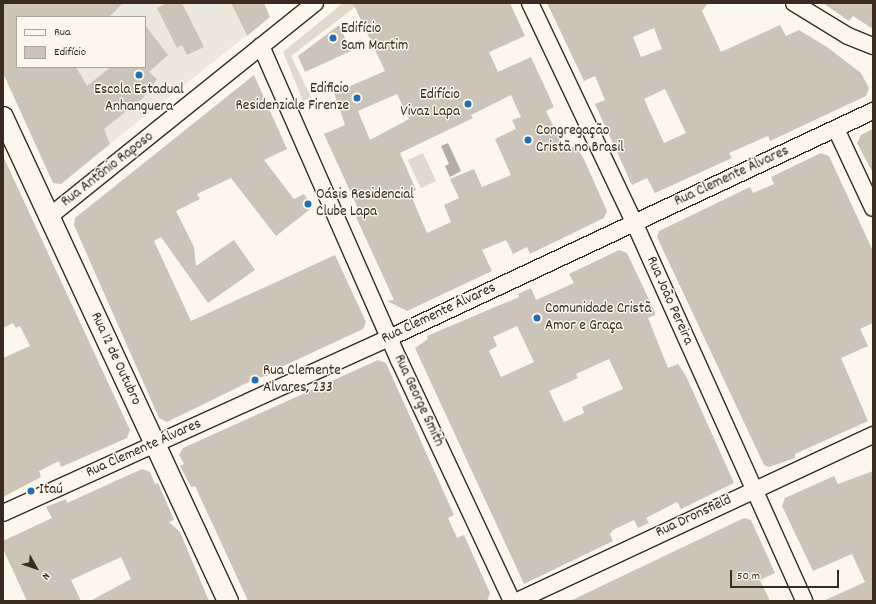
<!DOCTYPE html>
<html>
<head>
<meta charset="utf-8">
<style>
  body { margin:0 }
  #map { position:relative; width:876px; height:604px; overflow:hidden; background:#fbf7ec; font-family:Dekko,sans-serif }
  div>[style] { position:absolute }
  .built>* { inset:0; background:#ede8dd }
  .green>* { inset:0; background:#dfd9ce; transform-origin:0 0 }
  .water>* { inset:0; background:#b6aea2 }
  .building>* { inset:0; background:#ccc4b9 }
  .roads { filter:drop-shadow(1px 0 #3b2a1e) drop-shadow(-1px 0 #3b2a1e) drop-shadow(0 1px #3b2a1e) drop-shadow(0 -1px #3b2a1e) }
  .minor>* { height:16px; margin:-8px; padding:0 8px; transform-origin:8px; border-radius:8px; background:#fbf7ec }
  .tertiary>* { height:20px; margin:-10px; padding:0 10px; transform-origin:10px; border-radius:10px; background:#fbf7ec }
  .dots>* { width:11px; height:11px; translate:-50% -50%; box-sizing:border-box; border:2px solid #fbf7ec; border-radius:50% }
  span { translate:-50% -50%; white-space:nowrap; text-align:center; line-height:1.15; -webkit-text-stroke:3px #fbf7ec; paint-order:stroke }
  .poi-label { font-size:15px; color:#3b2a1e }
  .left { translate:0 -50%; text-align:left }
  .right { translate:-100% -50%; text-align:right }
  .street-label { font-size:15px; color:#3b2a1e }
  .frame { position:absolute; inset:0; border:4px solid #3b2a1e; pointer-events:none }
  .legend { position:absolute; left:16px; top:16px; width:130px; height:52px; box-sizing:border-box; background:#fbf7ec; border:1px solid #aea59a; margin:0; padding:5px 7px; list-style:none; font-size:12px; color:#3b2a1e }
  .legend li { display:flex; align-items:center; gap:8px; height:20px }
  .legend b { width:20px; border:1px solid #aea59a }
  .north { position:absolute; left:16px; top:548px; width:40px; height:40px; -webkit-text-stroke:3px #fbf7ec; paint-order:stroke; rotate:130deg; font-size:11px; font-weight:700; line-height:16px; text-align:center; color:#3b2a1e }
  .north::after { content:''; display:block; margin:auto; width:14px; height:18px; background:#3b2a1e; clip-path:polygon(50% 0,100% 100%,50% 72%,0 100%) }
  .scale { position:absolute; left:730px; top:570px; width:109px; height:18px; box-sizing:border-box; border:2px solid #3b2a1e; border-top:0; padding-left:5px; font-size:12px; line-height:14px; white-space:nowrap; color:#3b2a1e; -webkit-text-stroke:3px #fbf7ec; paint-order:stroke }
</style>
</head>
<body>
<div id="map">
  <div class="built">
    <i style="clip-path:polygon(72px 3px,231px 3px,246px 36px,110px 144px,76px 67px,145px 67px,145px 17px,61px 17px)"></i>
  </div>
  <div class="green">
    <i style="clip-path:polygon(343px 3px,353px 3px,355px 7px,291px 56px,311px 97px,303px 101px,283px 52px)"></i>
    <i style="left:423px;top:153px;width:31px;height:17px;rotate:65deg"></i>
  </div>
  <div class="water">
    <i style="clip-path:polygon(448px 143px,461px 171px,450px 177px,445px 166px,449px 164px,441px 146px)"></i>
  </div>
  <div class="building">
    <i style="clip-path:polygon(3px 3px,123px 3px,109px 17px,17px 17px,17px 67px,76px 67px,87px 86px,111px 67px,145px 67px,145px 25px,168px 55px,149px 72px,157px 79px,143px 98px,104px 129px,110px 144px,61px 184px,53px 183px,3px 73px)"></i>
    <i style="clip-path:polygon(167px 3px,182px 3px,204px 47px,187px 55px,182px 45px,177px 48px,157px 8px)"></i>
    <i style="clip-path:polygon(231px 3px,264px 3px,270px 17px,247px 36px)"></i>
    <i style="clip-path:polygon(evenodd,353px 3px,510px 3px,525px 36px,489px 52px,498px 72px,531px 57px,554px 107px,546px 111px,565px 150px,575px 146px,583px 157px,607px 211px,604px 218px,530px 254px,527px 247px,513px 254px,506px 240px,482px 250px,492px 271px,407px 311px,387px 301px,394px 300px,356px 217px,361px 215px,324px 134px,345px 125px,334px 93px,385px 71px,353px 3px,397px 94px,409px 119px,370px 140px,358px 111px,397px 94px,353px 3px,511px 95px,521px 117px,512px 120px,516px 129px,495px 139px,511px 175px,482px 187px,474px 169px,450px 179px,459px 198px,444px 205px,451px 222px,427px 233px,410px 193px,416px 190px,400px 153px,473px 118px,471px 115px,511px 95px)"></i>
    <i style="clip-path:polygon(evenodd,547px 3px,708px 3px,702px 11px,721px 52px,780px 25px,786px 36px,799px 30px,827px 47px,861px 73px,869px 88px,866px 96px,770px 141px,768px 136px,729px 153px,732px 158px,655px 193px,647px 178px,632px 185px,595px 104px,605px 100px,595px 76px,584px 81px,547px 3px,654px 28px,662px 49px,641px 57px,633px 37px,654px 28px,547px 3px,665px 89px,686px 133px,664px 143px,644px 99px,665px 89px)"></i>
    <i style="clip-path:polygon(823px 3px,873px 3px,873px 29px,853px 16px,849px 21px)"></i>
    <i style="clip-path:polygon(339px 25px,351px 51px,305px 72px,298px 56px)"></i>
    <i style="clip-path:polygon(254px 75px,287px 149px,264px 160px,294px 199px,304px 194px,313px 207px,276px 236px,231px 178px,197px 194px,200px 199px,176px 211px,194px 247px,196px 266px,234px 240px,255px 270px,208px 303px,161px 237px,154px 241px,191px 321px,335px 255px,366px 322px,363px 329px,277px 369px,274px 374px,257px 378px,167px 422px,159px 418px,74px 225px,75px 218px)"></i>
    <i style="clip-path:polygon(873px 129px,873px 173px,857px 143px,861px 135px)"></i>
    <i style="clip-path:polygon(821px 153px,829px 156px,873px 251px,873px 323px,860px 329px,868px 346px,841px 358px,868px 421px,795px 454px,795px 458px,769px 467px,764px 465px,657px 237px,659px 231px,750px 187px,753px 193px,774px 184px,771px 177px)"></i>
    <i style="clip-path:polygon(3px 156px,130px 430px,127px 438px,84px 457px,61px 467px,59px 461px,39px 471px,41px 477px,3px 497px,3px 358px,30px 346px,20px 326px,16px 328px,13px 323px,3px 328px)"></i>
    <i style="clip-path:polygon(evenodd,619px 250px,627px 253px,655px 312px,655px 315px,648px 318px,668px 368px,678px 364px,686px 376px,734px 483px,681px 509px,677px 502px,646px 518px,649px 523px,638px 528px,634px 520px,613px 530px,610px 534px,613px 541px,524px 584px,415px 348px,428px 339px,427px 336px,519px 297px,518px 294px,531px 288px,536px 300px,574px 283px,569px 274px,619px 250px,517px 326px,534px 362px,501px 377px,489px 351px,497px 346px,493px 337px,517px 326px,619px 250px,609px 359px,623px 389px,582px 407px,584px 413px,564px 422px,549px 391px,578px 378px,576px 374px,609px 359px)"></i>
    <i style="clip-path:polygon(378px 360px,386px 363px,454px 515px,448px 518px,457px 538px,464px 535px,490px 593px,487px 601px,248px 601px,195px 486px,191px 487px,180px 466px,184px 464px,179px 455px,183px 448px)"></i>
    <i style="clip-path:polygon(142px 469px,150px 472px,155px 484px,158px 483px,174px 520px,169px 522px,180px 532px,209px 601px,90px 601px,131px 579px,121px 557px,71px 580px,81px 601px,27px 601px,3px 549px,3px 541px,52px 518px,46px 507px,66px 499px,67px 503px)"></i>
    <i style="clip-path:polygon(873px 471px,873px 601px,823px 601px,865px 582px,852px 554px,813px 571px,782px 506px,785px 498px,834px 476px,838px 484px)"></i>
    <i style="clip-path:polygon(744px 518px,751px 520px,775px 573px,760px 580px,770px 601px,570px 601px)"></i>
  </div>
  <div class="roads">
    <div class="minor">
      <i style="left:530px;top:3px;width:242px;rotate:64.6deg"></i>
      <i style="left:634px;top:222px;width:415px;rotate:65.8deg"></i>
      <i style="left:794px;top:3px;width:63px;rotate:31.4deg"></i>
      <i style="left:848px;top:36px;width:27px;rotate:22deg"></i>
      <i style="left:261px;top:46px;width:343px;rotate:66.3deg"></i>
      <i style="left:399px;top:360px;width:266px;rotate:64.9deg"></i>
      <i style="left:836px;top:129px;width:87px;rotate:64.9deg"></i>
      <i style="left:50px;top:216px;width:340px;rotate:-38.8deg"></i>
      <i style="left:3px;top:513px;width:424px;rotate:-24.4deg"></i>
      <i style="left:389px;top:338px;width:535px;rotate:-25.13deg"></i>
      <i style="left:517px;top:601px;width:393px;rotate:-25deg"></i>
    </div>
    <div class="tertiary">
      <i style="left:3px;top:117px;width:534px;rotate:65.07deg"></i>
    </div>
  </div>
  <div class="dots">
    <i style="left:333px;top:38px;background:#1f6fb2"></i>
    <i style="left:139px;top:75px;background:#1f6fb2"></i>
    <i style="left:357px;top:98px;background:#1f6fb2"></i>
    <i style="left:468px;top:104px;background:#1f6fb2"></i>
    <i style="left:528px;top:140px;background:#1f6fb2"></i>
    <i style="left:308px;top:204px;background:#1f6fb2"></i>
    <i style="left:537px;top:318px;background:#1f6fb2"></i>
    <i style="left:255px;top:380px;background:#1f6fb2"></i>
    <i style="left:31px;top:491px;background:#1f6fb2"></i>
  </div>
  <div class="poi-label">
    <span class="left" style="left:341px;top:38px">Edifício<br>Sam Martim</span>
    <span class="right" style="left:349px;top:98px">Edificio<br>Residenziale Firenze</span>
    <span style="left:139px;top:99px">Escola Estadual<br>Anhanguera</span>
    <span class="right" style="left:460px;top:104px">Edifício<br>Vivaz Lapa</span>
    <span class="left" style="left:536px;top:140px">Congregação<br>Cristã no Brasil</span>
    <span class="left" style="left:316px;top:204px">Oásis Residencial<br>Clube Lapa</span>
    <span class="left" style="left:545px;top:318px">Comunidade Cristã<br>Amor e Graça</span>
    <span class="left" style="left:263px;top:380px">Rua Clemente<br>Alvares, 233</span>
    <span class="left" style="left:39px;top:491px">Itaú</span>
  </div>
  <div class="street-label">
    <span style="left:108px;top:170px;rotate:-38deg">Rua Antônio Raposo</span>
    <span style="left:732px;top:177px;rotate:-25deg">Rua Clemente Álvares</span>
    <span style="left:669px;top:301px;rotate:66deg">Rua João Pereira</span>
    <span style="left:439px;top:314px;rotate:-25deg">Rua Clemente Álvares</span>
    <span style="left:115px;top:359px;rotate:65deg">Rua 12 de Outubro</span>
    <span style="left:418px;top:401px;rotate:65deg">Rua George Smith</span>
    <span style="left:144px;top:449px;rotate:-24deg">Rua Clemente Álvares</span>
    <span style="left:694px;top:517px;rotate:-25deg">Rua Dronsfield</span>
  </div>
  <div class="frame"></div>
  <ul class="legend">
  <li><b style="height:5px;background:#fbf7ec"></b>Rua</li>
  <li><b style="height:11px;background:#ccc4b9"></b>Edifício</li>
  </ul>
  <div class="north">N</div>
  <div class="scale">50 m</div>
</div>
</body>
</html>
